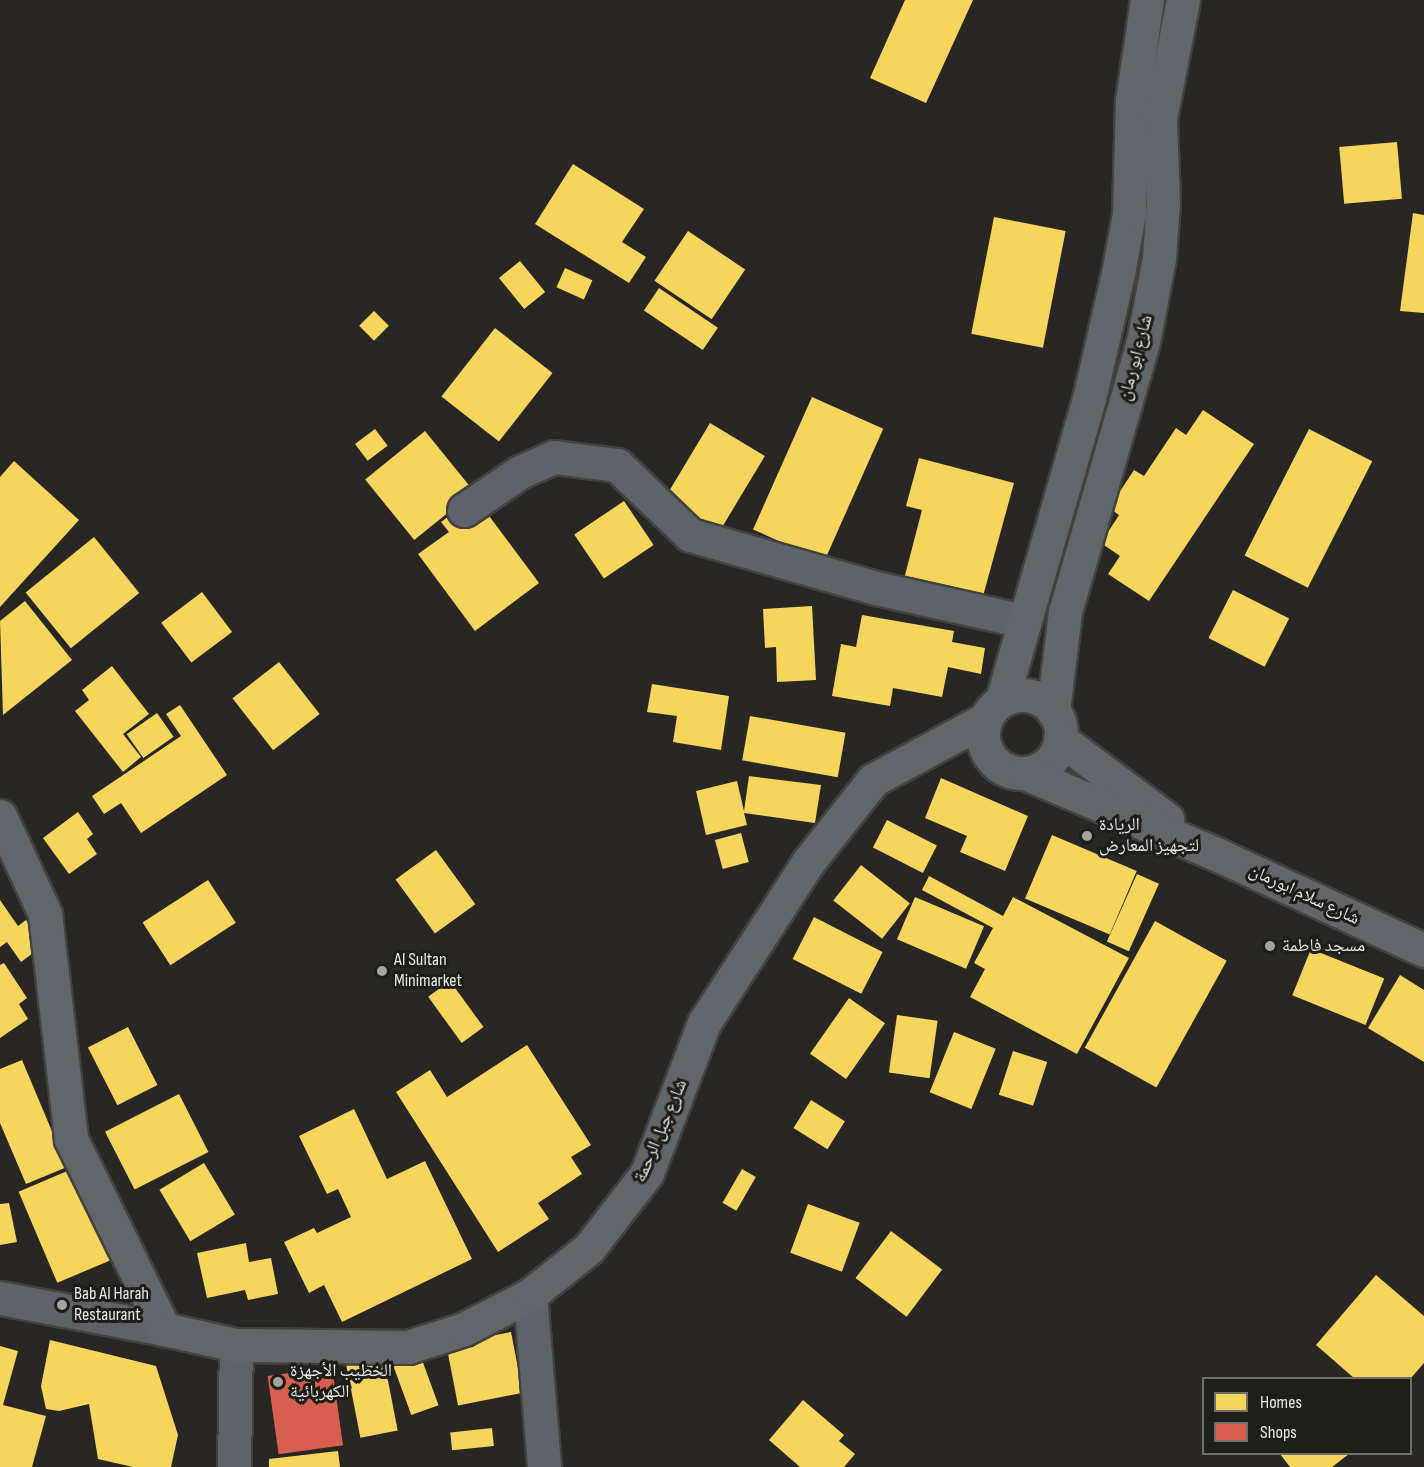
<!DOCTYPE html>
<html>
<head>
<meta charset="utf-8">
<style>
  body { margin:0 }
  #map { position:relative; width:1424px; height:1467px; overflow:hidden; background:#282724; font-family:"Sofia Sans Condensed","Noto Naskh Arabic",sans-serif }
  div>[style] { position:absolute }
  .homes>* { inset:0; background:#f6d55c; transform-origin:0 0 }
  .shops>* { inset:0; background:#d6604d; transform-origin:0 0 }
  .roads { filter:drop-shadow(2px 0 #424240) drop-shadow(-2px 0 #424240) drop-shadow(0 2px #424240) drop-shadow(0 -2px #424240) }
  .street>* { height:33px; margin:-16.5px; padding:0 16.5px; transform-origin:16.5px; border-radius:16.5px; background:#5e6369 }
  .secondary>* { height:33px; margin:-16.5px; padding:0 16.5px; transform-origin:16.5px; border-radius:16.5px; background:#61666b }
  .secondary>.ring { margin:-16.5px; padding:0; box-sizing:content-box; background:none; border:33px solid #61666b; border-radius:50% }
  .dots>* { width:16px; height:16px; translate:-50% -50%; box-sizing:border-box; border:3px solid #1f1f1a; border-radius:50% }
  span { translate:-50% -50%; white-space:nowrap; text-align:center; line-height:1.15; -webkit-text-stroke:6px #1f1f1a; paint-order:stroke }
  .street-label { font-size:18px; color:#e8e7e4 }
  .poi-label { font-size:18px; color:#e8e7e4 }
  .left { translate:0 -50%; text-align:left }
  .legend { position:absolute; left:1202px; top:1377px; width:210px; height:78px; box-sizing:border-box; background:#1f1f1a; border:2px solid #6f6f6b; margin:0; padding:8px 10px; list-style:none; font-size:18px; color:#e8e7e4 }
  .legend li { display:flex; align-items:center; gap:12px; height:30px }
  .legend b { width:30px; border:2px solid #6f6f6b }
</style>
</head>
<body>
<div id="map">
  <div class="homes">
    <i style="clip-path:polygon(905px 0,973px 0,926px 103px,870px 78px)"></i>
    <i style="left:1397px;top:142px;width:57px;height:58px;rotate:85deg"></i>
    <i style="clip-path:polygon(573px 164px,644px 209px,622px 242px,646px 257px,629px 283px,535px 224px)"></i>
    <i style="clip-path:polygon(1413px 213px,1424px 215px,1424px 313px,1400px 311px)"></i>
    <i style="left:994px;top:217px;width:73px;height:119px;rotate:11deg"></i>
    <i style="left:688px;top:231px;width:69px;height:60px;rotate:34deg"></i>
    <i style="left:520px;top:261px;width:40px;height:27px;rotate:51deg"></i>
    <i style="left:565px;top:268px;width:30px;height:21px;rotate:24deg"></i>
    <i style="left:659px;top:288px;width:71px;height:27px;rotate:34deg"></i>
    <i style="left:374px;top:311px;width:21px;height:21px;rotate:45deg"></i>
    <i style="left:495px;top:328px;width:73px;height:87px;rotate:38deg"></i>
    <i style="left:812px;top:397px;width:78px;height:145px;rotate:24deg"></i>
    <i style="clip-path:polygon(1203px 410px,1254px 444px,1149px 601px,1108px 574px,1120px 556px,1101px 543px,1119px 515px,1109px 508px,1134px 470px,1144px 476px,1176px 428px,1186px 435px)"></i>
    <i style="left:710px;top:423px;width:64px;height:88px;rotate:31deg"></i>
    <i style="left:375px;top:429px;width:21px;height:25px;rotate:53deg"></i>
    <i style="left:1309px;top:429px;width:71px;height:142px;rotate:27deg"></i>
    <i style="left:425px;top:431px;width:78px;height:77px;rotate:51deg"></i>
    <i style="clip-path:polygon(919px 458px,1014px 483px,982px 600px,904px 579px,922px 510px,906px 506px)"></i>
    <i style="clip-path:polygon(14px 461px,79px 520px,0 607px,0 477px)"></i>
    <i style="clip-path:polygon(475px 497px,539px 583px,475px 631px,418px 554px,449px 532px,441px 522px)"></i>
    <i style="left:624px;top:501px;width:53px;height:60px;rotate:56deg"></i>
    <i style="left:94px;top:537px;width:72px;height:88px;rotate:51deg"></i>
    <i style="left:1233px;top:590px;width:63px;height:54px;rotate:27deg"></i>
    <i style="left:202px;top:592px;width:50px;height:51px;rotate:53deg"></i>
    <i style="clip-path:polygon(25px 601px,72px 660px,3px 715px,0 621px)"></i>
    <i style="clip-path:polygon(812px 606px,816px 680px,777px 682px,776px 647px,765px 648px,763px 609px)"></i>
    <i style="clip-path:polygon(862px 615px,954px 631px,952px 642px,985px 648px,981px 674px,948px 667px,942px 697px,893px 688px,890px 706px,832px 696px,841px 644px,856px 647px)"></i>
    <i style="left:279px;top:662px;width:66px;height:59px;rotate:52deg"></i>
    <i style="clip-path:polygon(112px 666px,149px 714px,123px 734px,141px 757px,123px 772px,75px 711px,89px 700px,82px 690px)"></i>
    <i style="clip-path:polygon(652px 684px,729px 696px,721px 750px,673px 742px,677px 716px,647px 712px)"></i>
    <i style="clip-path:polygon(180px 705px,227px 775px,141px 833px,121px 803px,104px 814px,92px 796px,181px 736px,166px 714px)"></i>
    <i style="left:157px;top:713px;width:29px;height:37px;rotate:55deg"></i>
    <i style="left:750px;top:716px;width:97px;height:45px;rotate:10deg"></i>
    <i style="clip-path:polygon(749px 776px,821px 785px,815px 823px,744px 813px,747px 825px,706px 835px,696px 791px,737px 781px,744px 811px)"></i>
    <i style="clip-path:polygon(941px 778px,1028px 816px,1005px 871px,960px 852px,967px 836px,925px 818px)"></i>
    <i style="clip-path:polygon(78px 812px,93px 834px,87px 839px,97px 854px,69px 874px,43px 838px)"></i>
    <i style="left:887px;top:820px;width:56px;height:31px;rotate:27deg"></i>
    <i style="left:741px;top:833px;width:30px;height:27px;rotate:75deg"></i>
    <i style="left:1052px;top:835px;width:92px;height:69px;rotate:23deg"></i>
    <i style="left:436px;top:850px;width:67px;height:50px;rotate:54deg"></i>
    <i style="left:861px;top:865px;width:62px;height:45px;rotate:38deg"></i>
    <i style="left:1137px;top:874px;width:24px;height:74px;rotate:24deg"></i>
    <i style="clip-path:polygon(929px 876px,1003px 916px,1013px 897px,1129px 958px,1077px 1054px,970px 997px,985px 969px,974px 963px,993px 928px,922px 890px)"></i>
    <i style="left:208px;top:880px;width:51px;height:78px;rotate:57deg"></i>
    <i style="left:915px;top:897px;width:75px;height:46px;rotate:23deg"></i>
    <i style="clip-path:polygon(0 900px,18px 926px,26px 920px,44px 945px,21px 962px,7px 942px,0 947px)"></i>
    <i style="left:814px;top:917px;width:77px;height:47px;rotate:27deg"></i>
    <i style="left:1155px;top:921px;width:82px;height:145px;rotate:29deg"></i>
    <i style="left:1311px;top:949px;width:79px;height:50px;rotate:22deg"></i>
    <i style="clip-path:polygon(4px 963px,27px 998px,19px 1004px,28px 1019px,0 1038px,0 965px)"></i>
    <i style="clip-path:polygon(1400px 975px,1424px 990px,1424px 1062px,1368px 1028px)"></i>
    <i style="left:450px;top:981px;width:57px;height:27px;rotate:54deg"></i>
    <i style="left:849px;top:998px;width:44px;height:68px;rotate:35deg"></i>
    <i style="left:897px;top:1015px;width:41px;height:58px;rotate:8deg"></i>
    <i style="left:128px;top:1027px;width:65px;height:45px;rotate:63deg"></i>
    <i style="left:954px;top:1032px;width:45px;height:65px;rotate:22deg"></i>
    <i style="clip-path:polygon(527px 1045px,591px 1145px,571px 1157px,582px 1174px,538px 1203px,549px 1219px,498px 1252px,396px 1092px,430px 1070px,447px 1097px)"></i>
    <i style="left:1013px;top:1051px;width:36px;height:46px;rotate:18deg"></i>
    <i style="clip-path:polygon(22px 1060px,67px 1167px,26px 1184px,0 1123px,0 1069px)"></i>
    <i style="left:179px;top:1094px;width:65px;height:83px;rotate:63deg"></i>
    <i style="left:811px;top:1100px;width:40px;height:33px;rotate:32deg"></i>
    <i style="clip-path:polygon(354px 1109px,387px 1179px,425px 1161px,472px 1259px,342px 1322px,324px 1285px,309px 1293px,284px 1242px,314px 1228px,317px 1233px,351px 1217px,338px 1189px,327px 1194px,299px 1136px)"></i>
    <i style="left:204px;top:1163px;width:60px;height:52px;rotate:59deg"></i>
    <i style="left:72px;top:1169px;width:99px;height:58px;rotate:67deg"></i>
    <i style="left:742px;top:1169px;width:16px;height:39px;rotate:30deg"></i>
    <i style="clip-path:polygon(9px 1203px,17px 1242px,0 1245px,0 1204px)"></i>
    <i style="left:808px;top:1204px;width:55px;height:52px;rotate:20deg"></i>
    <i style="left:891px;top:1231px;width:64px;height:59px;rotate:37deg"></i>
    <i style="clip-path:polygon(246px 1243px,249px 1262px,271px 1258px,278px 1294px,248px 1300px,245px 1290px,207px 1298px,197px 1253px)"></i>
    <i style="clip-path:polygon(1376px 1275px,1424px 1316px,1424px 1363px,1411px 1378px,1354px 1378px,1316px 1345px)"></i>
    <i style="left:511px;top:1332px;width:62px;height:66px;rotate:79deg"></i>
    <i style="clip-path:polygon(50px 1340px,156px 1366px,178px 1435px,171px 1467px,133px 1467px,98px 1459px,89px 1404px,59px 1411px,46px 1409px,41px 1386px)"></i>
    <i style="clip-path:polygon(0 1346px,18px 1351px,3px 1405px,46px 1416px,32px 1467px,0 1467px)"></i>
    <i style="left:417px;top:1346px;width:63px;height:29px;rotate:70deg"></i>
    <i style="left:383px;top:1355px;width:77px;height:38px;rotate:79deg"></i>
    <i style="clip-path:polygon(803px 1400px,844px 1435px,839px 1441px,855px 1454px,844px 1467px,800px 1467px,769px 1440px)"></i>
    <i style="left:492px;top:1428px;width:18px;height:42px;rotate:84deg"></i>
    <i style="clip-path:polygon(338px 1451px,340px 1467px,269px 1467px,269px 1459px)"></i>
    <i style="clip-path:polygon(1280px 1454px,1349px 1454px,1332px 1467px,1290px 1467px)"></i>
  </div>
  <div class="shops">
    <i style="left:332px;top:1367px;width:79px;height:65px;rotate:82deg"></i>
  </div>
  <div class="roads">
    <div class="street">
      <i style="left:464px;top:510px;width:68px;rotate:-34.2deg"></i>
      <i style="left:520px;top:472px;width:37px;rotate:-24deg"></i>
      <i style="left:554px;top:457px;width:64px;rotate:7.2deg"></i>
      <i style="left:617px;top:465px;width:101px;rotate:43.8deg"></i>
      <i style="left:690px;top:535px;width:193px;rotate:15.9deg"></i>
      <i style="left:876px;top:588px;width:152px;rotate:12.6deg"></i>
      <i style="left:530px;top:1295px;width:173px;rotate:85.3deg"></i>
      <i style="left:0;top:1298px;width:167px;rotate:10.7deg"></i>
      <i style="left:234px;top:1467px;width:122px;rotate:-89.1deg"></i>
    </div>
    <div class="secondary">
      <i class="ring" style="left:983px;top:695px;width:45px;height:45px"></i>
      <i style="left:1002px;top:700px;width:313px;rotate:-73.9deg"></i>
      <i style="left:1089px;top:399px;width:129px;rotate:-77deg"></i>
      <i style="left:1118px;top:273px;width:60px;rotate:-79.4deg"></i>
      <i style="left:1129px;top:214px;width:113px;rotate:-88.5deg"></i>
      <i style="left:1132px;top:101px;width:102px;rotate:-81.6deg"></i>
      <i style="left:1053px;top:711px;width:100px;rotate:-83.1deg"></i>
      <i style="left:1065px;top:612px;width:281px;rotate:-73.9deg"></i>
      <i style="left:1143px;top:342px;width:86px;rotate:-79.2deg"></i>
      <i style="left:1159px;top:258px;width:56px;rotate:-85.9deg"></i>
      <i style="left:1163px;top:202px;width:83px;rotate:-92.1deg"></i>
      <i style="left:1160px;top:119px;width:121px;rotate:-79.1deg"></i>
      <i style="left:1060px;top:739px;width:134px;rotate:36.8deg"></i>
      <i style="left:1025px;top:773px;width:210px;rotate:23deg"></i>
      <i style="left:1218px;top:855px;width:227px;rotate:24.8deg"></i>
      <i style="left:0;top:816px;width:108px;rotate:65.3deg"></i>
      <i style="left:45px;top:914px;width:226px;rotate:83.4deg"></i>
      <i style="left:71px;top:1139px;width:212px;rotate:63.9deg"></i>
      <i style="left:164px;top:1329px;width:74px;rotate:12.5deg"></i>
      <i style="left:236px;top:1345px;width:172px;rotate:0.7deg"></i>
      <i style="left:408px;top:1347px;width:59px;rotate:-17.8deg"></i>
      <i style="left:464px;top:1329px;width:74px;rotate:-27.3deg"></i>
      <i style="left:530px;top:1295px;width:75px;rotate:-38.5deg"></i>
      <i style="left:589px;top:1248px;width:95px;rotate:-52.3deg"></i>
      <i style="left:647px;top:1173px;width:160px;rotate:-69.2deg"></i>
      <i style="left:704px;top:1023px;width:193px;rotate:-57.1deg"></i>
      <i style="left:809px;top:861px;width:103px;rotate:-51.7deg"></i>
      <i style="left:873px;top:780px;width:128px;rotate:-28.4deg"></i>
    </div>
  </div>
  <div class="dots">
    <i style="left:1087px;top:836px;background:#a5a4a1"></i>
    <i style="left:1270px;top:946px;background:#a5a4a1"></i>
    <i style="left:382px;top:971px;background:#a5a4a1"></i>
    <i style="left:62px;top:1305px;background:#a5a4a1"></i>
    <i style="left:278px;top:1382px;background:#a5a4a1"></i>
  </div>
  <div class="street-label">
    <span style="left:1136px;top:358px;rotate:-75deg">شارع ابو رمان</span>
    <span style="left:1304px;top:895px;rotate:25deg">شارع سلام ابورمان</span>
    <span style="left:661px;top:1131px;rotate:-67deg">شارع جبل الرحمة</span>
  </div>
  <div class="poi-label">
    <span class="left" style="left:1099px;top:836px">الريادة<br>لتجهيز المعارض</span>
    <span class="left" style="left:1282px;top:946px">مسجد فاطمة</span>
    <span class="left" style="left:394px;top:971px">Al Sultan<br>Minimarket</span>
    <span class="left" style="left:74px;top:1305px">Bab Al Harah<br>Restaurant</span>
    <span class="left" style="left:290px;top:1382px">الخطيب الأجهزة<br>الكهربائية</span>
  </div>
  <ul class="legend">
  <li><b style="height:16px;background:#f6d55c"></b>Homes</li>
  <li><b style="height:16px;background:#d6604d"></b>Shops</li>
  </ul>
</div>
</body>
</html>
